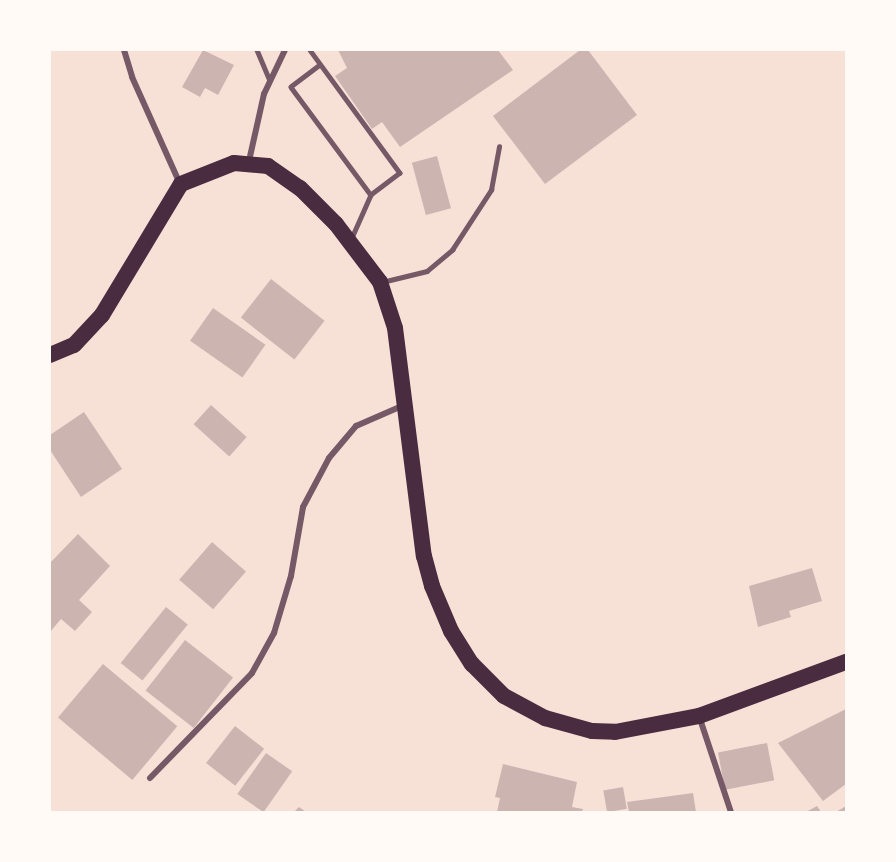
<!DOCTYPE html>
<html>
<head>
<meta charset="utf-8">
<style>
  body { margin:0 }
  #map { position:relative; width:896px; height:862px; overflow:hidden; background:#f7e1d7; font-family:"Archivo Narrow",sans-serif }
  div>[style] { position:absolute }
  .building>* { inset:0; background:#ccb4b1; transform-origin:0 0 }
  .service>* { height:4.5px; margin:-2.25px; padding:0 2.25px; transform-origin:2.25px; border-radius:2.25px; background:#755966 }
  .minor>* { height:6px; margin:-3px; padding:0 3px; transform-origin:3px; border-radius:3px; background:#755966 }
  .trunk>* { height:16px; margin:-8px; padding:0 8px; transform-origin:8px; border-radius:8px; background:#4a2c40 }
  span { translate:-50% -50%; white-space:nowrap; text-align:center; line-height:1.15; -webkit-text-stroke:5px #fffaf5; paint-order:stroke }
  .frame { position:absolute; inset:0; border:51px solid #fffaf5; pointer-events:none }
</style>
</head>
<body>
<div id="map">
  <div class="building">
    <i style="clip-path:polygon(203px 50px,234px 65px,218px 95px,205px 88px,200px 97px,182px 87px)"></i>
    <i style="clip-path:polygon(338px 50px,498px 50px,513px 70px,400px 147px,382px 122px,372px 129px,335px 76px,347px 68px)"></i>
    <i style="clip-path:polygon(580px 50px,588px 50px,637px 115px,545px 184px,493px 116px)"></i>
    <i style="left:437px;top:156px;width:54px;height:26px;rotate:75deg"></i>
    <i style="left:271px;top:279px;width:68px;height:49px;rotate:38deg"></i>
    <i style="left:213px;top:308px;width:64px;height:40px;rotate:35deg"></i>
    <i style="left:211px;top:405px;width:48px;height:26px;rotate:42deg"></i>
    <i style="clip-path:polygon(84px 412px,122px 469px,81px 497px,50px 450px,50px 435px)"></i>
    <i style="clip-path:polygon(78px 534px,110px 566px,79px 600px,92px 612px,75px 631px,61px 619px,50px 632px,50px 563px)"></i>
    <i style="left:212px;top:542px;width:45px;height:50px;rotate:41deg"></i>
    <i style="clip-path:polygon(812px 568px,822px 601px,789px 611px,791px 617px,758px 627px,749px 586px)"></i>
    <i style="left:166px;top:607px;width:28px;height:72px;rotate:39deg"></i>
    <i style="left:185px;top:640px;width:61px;height:64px;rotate:38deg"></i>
    <i style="left:103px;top:664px;width:97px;height:70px;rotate:40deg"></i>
    <i style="clip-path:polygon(846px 709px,846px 784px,823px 801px,778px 743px)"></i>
    <i style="left:235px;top:726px;width:37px;height:47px;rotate:38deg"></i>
    <i style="left:767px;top:743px;width:38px;height:50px;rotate:79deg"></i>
    <i style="left:266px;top:753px;width:32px;height:50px;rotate:35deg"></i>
    <i style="clip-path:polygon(503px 764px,577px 782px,572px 807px,583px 809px,582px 812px,497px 812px,500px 798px,495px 797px)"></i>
    <i style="left:623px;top:787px;width:22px;height:20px;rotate:80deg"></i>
    <i style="clip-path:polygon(693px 793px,696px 812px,629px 812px,627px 802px)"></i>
    <i style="clip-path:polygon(817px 806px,821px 812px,806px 812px)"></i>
    <i style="clip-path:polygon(846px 806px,846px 812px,836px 812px)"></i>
    <i style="clip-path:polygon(299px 807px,306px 812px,294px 812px)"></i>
  </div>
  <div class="service">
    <i style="left:257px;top:50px;width:33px;rotate:67deg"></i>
    <i style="left:310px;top:50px;width:152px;rotate:53.8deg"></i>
    <i style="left:400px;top:173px;width:36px;rotate:143deg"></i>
    <i style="left:371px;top:195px;width:47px;rotate:113.8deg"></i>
    <i style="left:320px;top:65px;width:36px;rotate:143deg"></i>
    <i style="left:291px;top:87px;width:134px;rotate:53.5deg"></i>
    <i style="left:382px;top:282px;width:46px;rotate:-13.7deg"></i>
    <i style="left:427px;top:271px;width:33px;rotate:-40deg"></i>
    <i style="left:452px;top:250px;width:72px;rotate:-57deg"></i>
    <i style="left:491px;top:190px;width:44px;rotate:-79.5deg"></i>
  </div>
  <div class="minor">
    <i style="left:124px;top:50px;width:28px;rotate:73deg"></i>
    <i style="left:132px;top:77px;width:117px;rotate:65.8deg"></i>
    <i style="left:249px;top:161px;width:69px;rotate:-77.4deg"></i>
    <i style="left:264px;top:94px;width:49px;rotate:-64.5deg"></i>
    <i style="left:699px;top:716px;width:101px;rotate:71.6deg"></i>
    <i style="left:150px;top:778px;width:146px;rotate:-45.8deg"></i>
    <i style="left:252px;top:673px;width:46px;rotate:-61.2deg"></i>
    <i style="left:274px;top:633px;width:59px;rotate:-73.4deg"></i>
    <i style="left:291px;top:576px;width:70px;rotate:-80.1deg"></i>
    <i style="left:303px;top:507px;width:55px;rotate:-62deg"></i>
    <i style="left:329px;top:458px;width:42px;rotate:-49.8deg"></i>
    <i style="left:356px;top:426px;width:52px;rotate:-23.6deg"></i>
  </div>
  <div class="trunk">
    <i style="left:50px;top:355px;width:26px;rotate:-23deg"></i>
    <i style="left:74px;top:345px;width:41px;rotate:-47deg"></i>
    <i style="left:102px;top:315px;width:153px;rotate:-58.9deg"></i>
    <i style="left:181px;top:184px;width:57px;rotate:-21.6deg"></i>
    <i style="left:234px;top:163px;width:34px;rotate:5deg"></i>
    <i style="left:268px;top:166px;width:39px;rotate:35deg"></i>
    <i style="left:300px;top:188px;width:51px;rotate:45deg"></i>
    <i style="left:336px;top:224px;width:73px;rotate:52.8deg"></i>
    <i style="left:380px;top:282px;width:48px;rotate:71.9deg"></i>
    <i style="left:395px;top:328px;width:230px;rotate:82.8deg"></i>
    <i style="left:424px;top:556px;width:31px;rotate:75deg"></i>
    <i style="left:432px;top:586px;width:49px;rotate:67.1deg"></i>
    <i style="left:451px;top:631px;width:39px;rotate:58deg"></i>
    <i style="left:472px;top:664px;width:45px;rotate:45deg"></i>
    <i style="left:504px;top:696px;width:47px;rotate:28.2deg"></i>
    <i style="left:545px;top:718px;width:49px;rotate:15.5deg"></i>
    <i style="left:592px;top:731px;width:23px;rotate:2deg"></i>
    <i style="left:615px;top:732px;width:86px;rotate:-10.8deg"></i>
    <i style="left:699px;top:716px;width:157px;rotate:-20.2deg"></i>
  </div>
  <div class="frame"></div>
</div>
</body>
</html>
